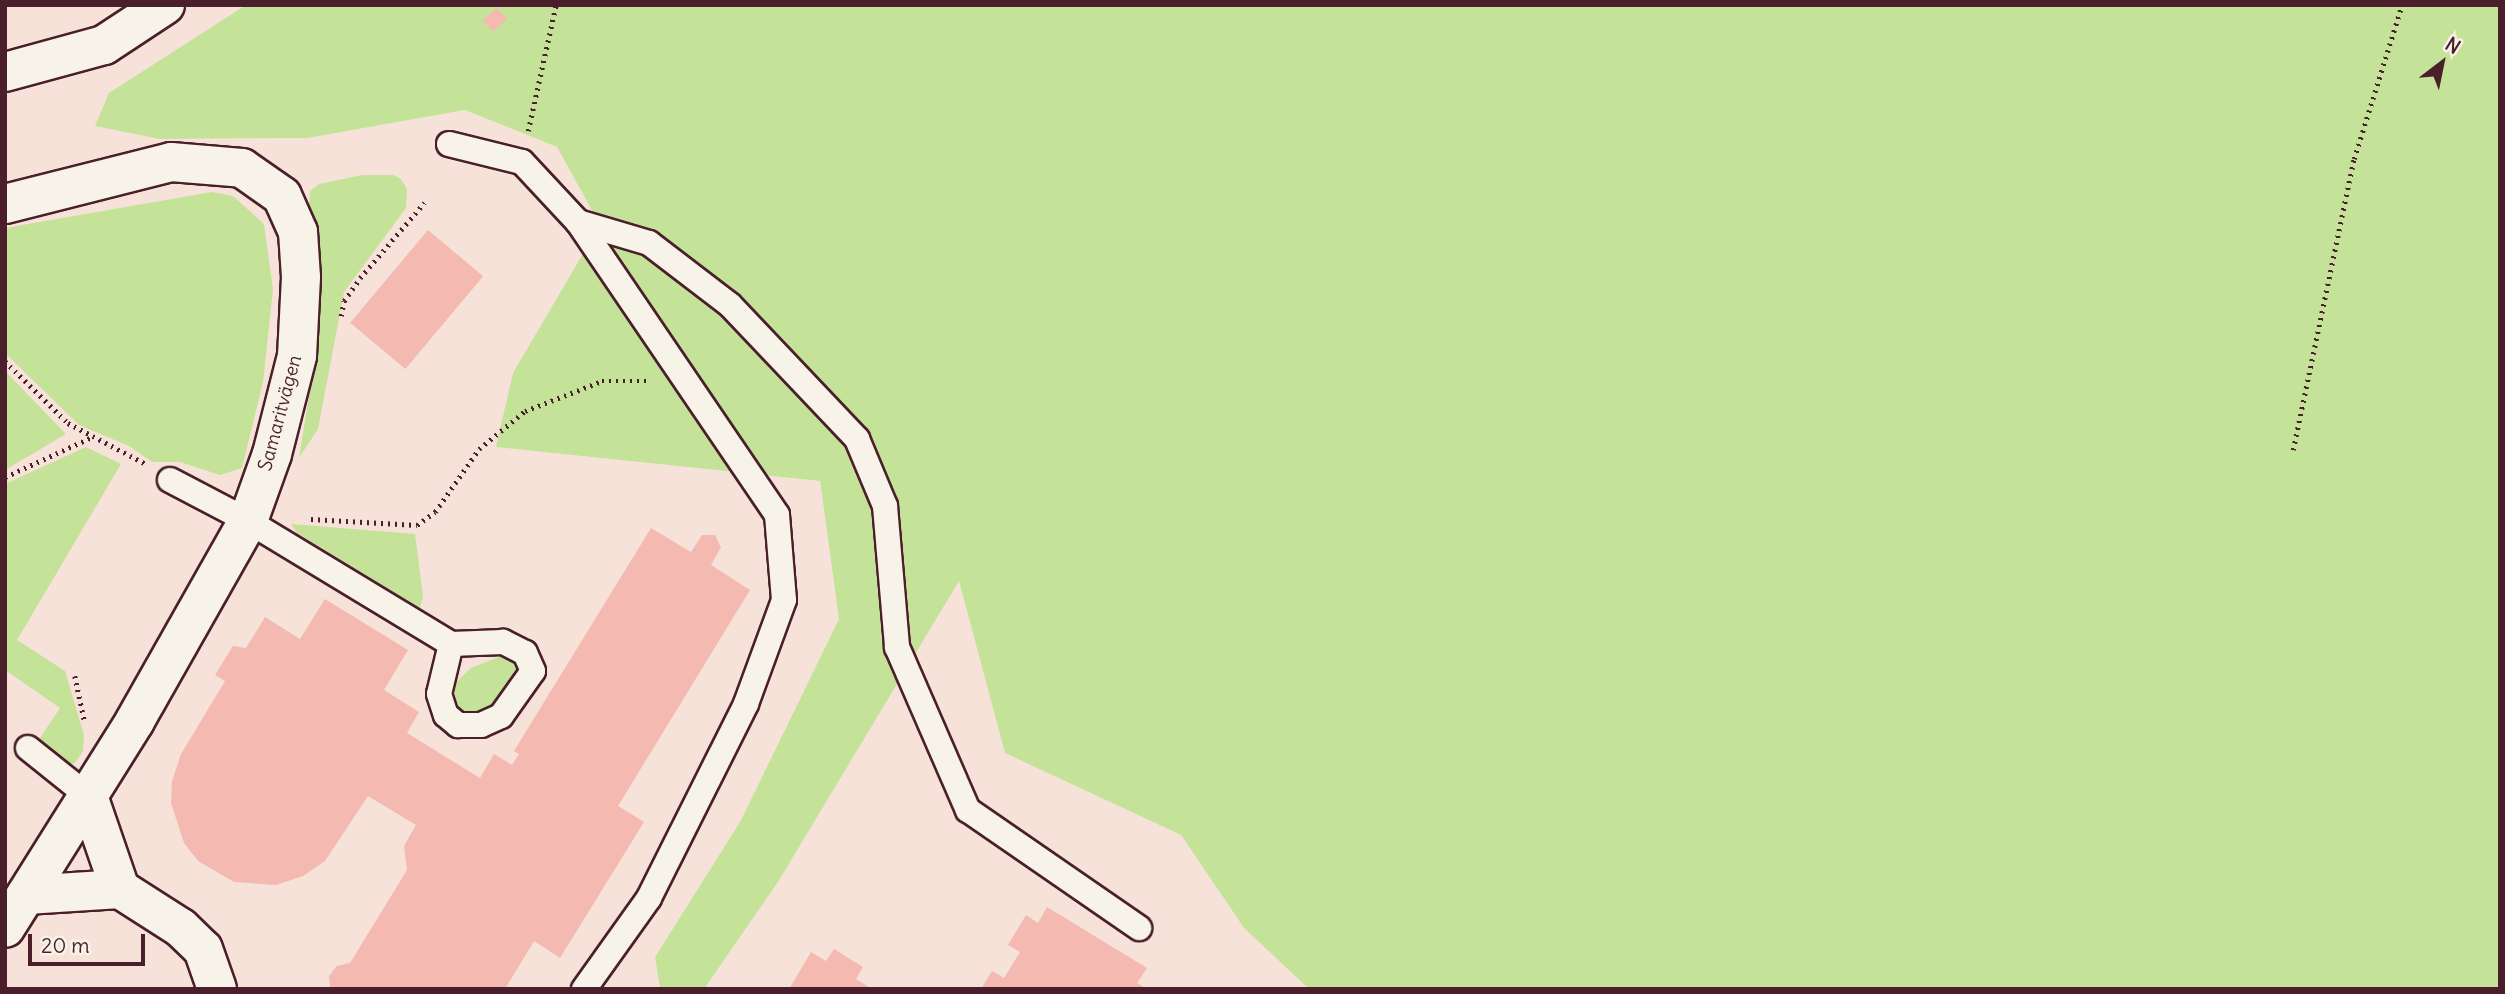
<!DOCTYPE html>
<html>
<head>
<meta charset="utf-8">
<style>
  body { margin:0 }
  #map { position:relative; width:2505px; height:994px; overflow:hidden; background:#f7f3e8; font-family:Delius,sans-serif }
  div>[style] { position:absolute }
  .built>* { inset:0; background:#f6e2d8 }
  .green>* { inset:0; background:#c5e299 }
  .building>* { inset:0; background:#f4b9b1; transform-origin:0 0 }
  .path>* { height:4.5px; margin-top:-2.25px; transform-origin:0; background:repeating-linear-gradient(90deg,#4a1f2b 0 2px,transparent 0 7px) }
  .roads { filter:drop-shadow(2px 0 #4a1f2b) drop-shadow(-2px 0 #4a1f2b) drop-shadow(0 2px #4a1f2b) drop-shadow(0 -2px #4a1f2b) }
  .service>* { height:24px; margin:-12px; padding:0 12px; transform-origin:12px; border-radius:12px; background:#f7f3e8 }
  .minor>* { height:38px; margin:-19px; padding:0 19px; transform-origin:19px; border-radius:19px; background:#f7f3e8 }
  span { translate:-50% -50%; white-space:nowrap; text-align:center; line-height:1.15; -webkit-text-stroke:5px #f7f3e8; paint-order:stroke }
  .street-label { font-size:19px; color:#4a1f2b }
  .frame { position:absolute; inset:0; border:7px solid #4a1f2b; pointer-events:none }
  .north { position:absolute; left:2407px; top:28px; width:70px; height:70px; -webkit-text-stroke:5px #f7f3e8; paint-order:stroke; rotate:32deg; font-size:19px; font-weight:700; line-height:28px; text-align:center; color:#4a1f2b }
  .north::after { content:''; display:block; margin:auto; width:24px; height:32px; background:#4a1f2b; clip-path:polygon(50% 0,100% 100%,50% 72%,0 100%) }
  .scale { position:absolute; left:28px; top:934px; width:117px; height:32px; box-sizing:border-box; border:4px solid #4a1f2b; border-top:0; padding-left:9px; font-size:21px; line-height:24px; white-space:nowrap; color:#4a1f2b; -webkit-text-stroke:5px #f7f3e8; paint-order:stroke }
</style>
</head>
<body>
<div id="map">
  <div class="built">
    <i style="clip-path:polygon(5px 5px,246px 5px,192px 44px,160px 139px,308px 138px,465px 110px,557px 147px,600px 225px,496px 447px,820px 481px,839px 619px,740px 822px,655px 957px,660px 989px,5px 989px)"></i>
    <i style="clip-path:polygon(959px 580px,1005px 752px,1181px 835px,1244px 928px,1309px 989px,704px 989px,778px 882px)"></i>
  </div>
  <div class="green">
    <i style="clip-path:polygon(246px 5px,2500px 5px,2500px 989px,1309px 989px,1244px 928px,1181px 835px,1005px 753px,959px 581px,778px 882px,704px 989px,660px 989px,655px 957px,740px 822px,839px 619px,820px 481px,496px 447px,513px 373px,600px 225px,557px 147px,465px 110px,308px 138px,160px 139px,95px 126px,109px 93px)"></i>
    <i style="clip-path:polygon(362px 175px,393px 175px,401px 179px,407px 189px,406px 208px,344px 292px,318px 429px,299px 458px,308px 402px,320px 247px,309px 208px,310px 191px,319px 184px)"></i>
    <i style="clip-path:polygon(212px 192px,233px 196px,264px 224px,273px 289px,263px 382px,242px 468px,220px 475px,180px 462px,152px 462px,129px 446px,79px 425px,5px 353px,5px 228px)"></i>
    <i style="clip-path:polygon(5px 371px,66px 434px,5px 470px)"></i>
    <i style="clip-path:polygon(86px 447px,121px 464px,17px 640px,65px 671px,84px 735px,83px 751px,75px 763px,65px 766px,34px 747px,60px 708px,5px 670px,5px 484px)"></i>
    <i style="clip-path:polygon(291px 524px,415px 534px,423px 596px,420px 608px,297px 533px)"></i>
    <i style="clip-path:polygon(504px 655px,521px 665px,500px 704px,474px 716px,456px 717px,449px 689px,471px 668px)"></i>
  </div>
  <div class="building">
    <i style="left:497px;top:8px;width:15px;height:19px;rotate:48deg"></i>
    <i style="left:428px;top:230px;width:72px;height:121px;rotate:40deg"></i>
    <i style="clip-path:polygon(651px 528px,691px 552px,702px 535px,715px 535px,721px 547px,711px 565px,750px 590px,618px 806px,644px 822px,560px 958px,534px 941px,505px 989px,330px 989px,329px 976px,337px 966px,350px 963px,407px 870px,404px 846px,416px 825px,368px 796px,325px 861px,303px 876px,276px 885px,234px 882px,198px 861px,184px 843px,171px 803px,172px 781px,181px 754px,225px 681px,215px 675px,233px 646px,246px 648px,265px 617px,300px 639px,325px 599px,408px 650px,384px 690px,419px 712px,407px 733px,480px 778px,494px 754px,512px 765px,519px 754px,514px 751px)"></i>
    <i style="clip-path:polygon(1047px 907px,1147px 968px,1137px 983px,1147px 989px,981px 989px,992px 971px,1004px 978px,1020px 952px,1008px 945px,1026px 915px,1038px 923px)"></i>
    <i style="clip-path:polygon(834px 949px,863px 967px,856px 979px,872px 989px,789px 989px,811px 952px,826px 961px)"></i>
  </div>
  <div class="path">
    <i style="left:528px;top:131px;width:129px;rotate:-77.5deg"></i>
    <i style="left:341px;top:316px;width:15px;rotate:-79deg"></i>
    <i style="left:344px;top:301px;width:28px;rotate:-55deg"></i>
    <i style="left:360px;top:278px;width:99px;rotate:-49.5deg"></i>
    <i style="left:5px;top:361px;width:88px;rotate:44.5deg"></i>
    <i style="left:68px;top:423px;width:88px;rotate:27.7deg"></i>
    <i style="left:2293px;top:450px;width:297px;rotate:-78.2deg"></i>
    <i style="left:2354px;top:159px;width:161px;rotate:-72.7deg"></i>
    <i style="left:5px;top:477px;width:94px;rotate:-24.6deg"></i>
    <i style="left:311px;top:519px;width:106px;rotate:3.2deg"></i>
    <i style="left:417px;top:525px;width:22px;rotate:-36deg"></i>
    <i style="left:435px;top:512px;width:77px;rotate:-55.1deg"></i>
    <i style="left:479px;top:449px;width:60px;rotate:-39.6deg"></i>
    <i style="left:525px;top:411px;width:83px;rotate:-21.3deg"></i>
    <i style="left:602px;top:381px;width:46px"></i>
    <i style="left:75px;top:676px;width:48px;rotate:78deg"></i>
  </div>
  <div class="roads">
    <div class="service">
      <i style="left:449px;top:144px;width:75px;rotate:13.9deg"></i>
      <i style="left:522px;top:162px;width:82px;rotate:47deg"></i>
      <i style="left:578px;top:222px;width:354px;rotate:55.8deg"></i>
      <i style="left:777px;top:515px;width:85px;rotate:85.3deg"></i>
      <i style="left:784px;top:600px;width:111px;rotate:110.1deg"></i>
      <i style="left:746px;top:704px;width:217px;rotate:116.6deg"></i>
      <i style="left:649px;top:898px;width:112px;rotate:125.5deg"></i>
      <i style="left:578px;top:222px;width:74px;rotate:16.5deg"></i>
      <i style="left:649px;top:243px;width:102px;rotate:37.4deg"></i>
      <i style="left:730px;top:305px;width:185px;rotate:46.5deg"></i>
      <i style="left:857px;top:439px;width:73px;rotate:67.3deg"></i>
      <i style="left:885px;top:506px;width:142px;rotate:85.1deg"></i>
      <i style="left:897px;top:647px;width:178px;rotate:66.5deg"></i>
      <i style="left:968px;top:810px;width:208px;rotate:34.6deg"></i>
      <i style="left:170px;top:480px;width:88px;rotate:27.7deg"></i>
      <i style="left:248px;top:521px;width:237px;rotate:31.2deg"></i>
      <i style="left:451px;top:644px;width:51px;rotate:103.5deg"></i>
      <i style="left:439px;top:694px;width:22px;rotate:72deg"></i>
      <i style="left:446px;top:715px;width:16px;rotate:40deg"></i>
      <i style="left:458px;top:725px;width:23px"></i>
      <i style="left:481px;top:725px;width:22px;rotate:-24deg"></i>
      <i style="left:501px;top:716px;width:55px;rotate:-54.6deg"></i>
      <i style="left:533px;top:671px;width:20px;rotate:-114deg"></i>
      <i style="left:525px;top:653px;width:25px;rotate:-153deg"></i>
      <i style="left:503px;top:642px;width:52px;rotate:177.8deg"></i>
      <i style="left:28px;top:748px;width:77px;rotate:38.7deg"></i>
    </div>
    <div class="minor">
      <i style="left:5px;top:72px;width:103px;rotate:-15.3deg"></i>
      <i style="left:104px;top:45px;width:73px;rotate:-33.3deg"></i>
      <i style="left:5px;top:204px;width:171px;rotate:-14.2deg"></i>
      <i style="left:171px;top:162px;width:71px;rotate:4.8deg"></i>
      <i style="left:242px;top:168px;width:49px;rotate:35deg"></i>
      <i style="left:282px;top:196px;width:39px;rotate:66deg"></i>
      <i style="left:298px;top:232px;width:45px;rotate:86.2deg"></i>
      <i style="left:301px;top:277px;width:79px;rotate:92.9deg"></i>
      <i style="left:297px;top:356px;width:101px;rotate:104.3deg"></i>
      <i style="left:272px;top:454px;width:71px;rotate:109.7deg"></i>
      <i style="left:248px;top:521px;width:230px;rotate:119.5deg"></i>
      <i style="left:135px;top:721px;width:244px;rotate:122.1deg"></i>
      <i style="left:88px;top:796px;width:98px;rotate:71deg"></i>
      <i style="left:120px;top:889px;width:72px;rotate:32.6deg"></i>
      <i style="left:181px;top:928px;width:30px;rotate:44deg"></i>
      <i style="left:203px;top:949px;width:42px;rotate:70.7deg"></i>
      <i style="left:26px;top:895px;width:94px;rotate:-3.7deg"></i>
    </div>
  </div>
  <div class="street-label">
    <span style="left:280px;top:413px;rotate:-75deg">Samaritvägen</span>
  </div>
  <div class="frame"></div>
  <div class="north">N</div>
  <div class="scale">20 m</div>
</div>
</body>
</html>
